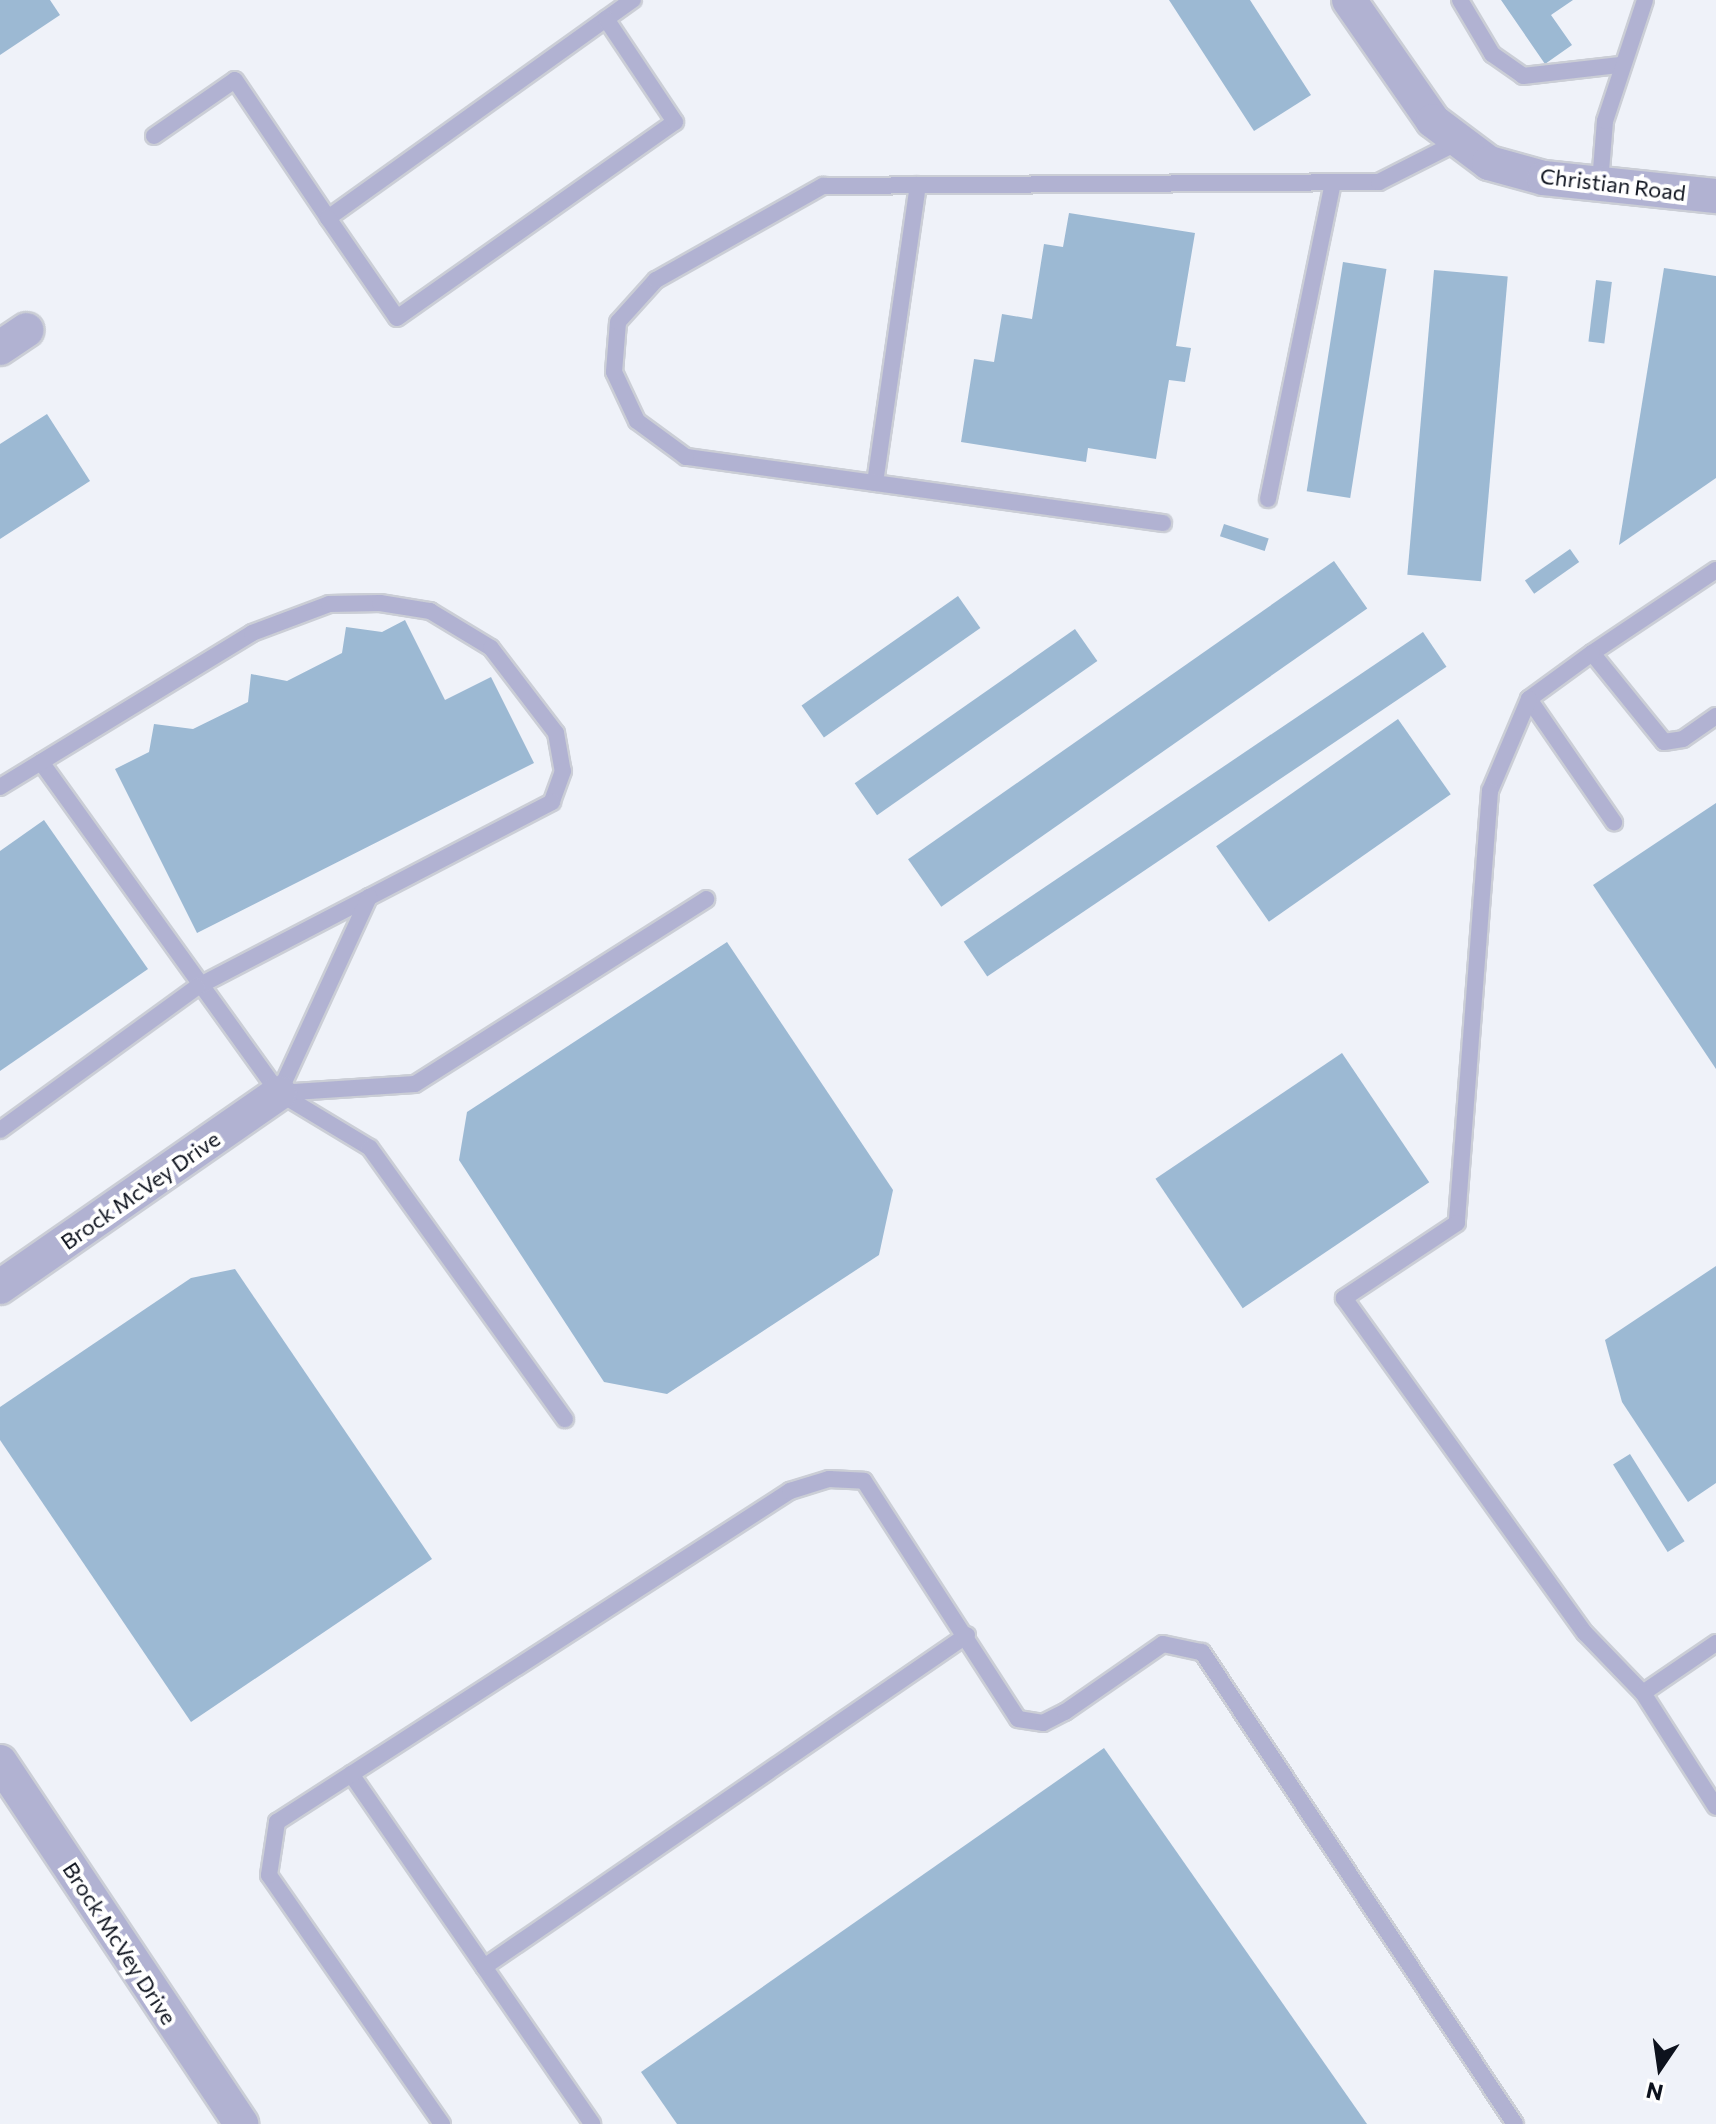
<!DOCTYPE html>
<html>
<head>
<meta charset="utf-8">
<style>
  body { margin:0 }
  #map { position:relative; width:1716px; height:2124px; overflow:hidden; background:#eff2f9; font-family:Commissioner,sans-serif }
  div>[style] { position:absolute }
  .building>* { inset:0; background:#9cb9d3; transform-origin:0 0 }
  .roads { filter:drop-shadow(2px 0 #cbced6) drop-shadow(-2px 0 #cbced6) drop-shadow(0 2px #cbced6) drop-shadow(0 -2px #cbced6) }
  .lane>* { height:16px; margin:-8px; padding:0 8px; transform-origin:8px; border-radius:8px; background:#b1b2d2 }
  .street>* { height:34px; margin:-17px; padding:0 17px; transform-origin:17px; border-radius:17px; background:#b1b2d2 }
  span { translate:-50% -50%; white-space:nowrap; text-align:center; line-height:1.15; -webkit-text-stroke:8px #fff; paint-order:stroke }
  .street-label { font-size:22px; color:#0d121d }
  .north { position:absolute; left:1620px; top:2028px; width:80px; height:80px; -webkit-text-stroke:6px #fff; paint-order:stroke; rotate:193deg; font-size:22px; font-weight:700; line-height:32px; text-align:center; color:#0d121d }
  .north::after { content:''; display:block; margin:auto; width:28px; height:36px; background:#0d121d; clip-path:polygon(50% 0,100% 100%,50% 72%,0 100%) }
</style>
</head>
<body>
<div id="map">
  <div class="building">
    <i style="clip-path:polygon(0 0,50px 0,60px 15px,0 55px)"></i>
    <i style="clip-path:polygon(1169px 0,1250px 0,1311px 95px,1254px 131px)"></i>
    <i style="clip-path:polygon(1501px 0,1573px 0,1551px 15px,1572px 45px,1545px 64px)"></i>
    <i style="clip-path:polygon(1069px 213px,1195px 233px,1176px 346px,1191px 348px,1185px 382px,1169px 380px,1156px 459px,1088px 448px,1086px 462px,961px 442px,974px 359px,994px 362px,1002px 314px,1032px 319px,1044px 244px,1063px 247px)"></i>
    <i style="left:1343px;top:262px;width:44px;height:232px;rotate:9deg"></i>
    <i style="clip-path:polygon(1664px 268px,1716px 276px,1716px 478px,1619px 545px)"></i>
    <i style="left:1434px;top:270px;width:74px;height:306px;rotate:5deg"></i>
    <i style="left:1596px;top:280px;width:16px;height:62px;rotate:7deg"></i>
    <i style="clip-path:polygon(47px 414px,90px 481px,0 539px,0 444px)"></i>
    <i style="left:1224px;top:524px;width:47px;height:13px;rotate:18deg"></i>
    <i style="left:1570px;top:549px;width:16px;height:55px;rotate:55deg"></i>
    <i style="left:1334px;top:561px;width:58px;height:520px;rotate:55deg"></i>
    <i style="left:958px;top:596px;width:39px;height:191px;rotate:55deg"></i>
    <i style="clip-path:polygon(405px 620px,445px 700px,491px 677px,534px 763px,197px 933px,115px 769px,149px 752px,154px 724px,193px 729px,248px 702px,251px 674px,287px 681px,342px 653px,346px 627px,382px 632px)"></i>
    <i style="left:1075px;top:629px;width:39px;height:269px;rotate:55deg"></i>
    <i style="left:1423px;top:632px;width:42px;height:554px;rotate:56deg"></i>
    <i style="left:1398px;top:719px;width:92px;height:222px;rotate:55deg"></i>
    <i style="clip-path:polygon(1716px 803px,1716px 1069px,1593px 885px)"></i>
    <i style="clip-path:polygon(44px 820px,148px 969px,0 1071px,0 851px)"></i>
    <i style="clip-path:polygon(727px 942px,893px 1190px,879px 1255px,667px 1394px,604px 1382px,459px 1160px,467px 1112px)"></i>
    <i style="left:1342px;top:1053px;width:156px;height:225px;rotate:56deg"></i>
    <i style="clip-path:polygon(1716px 1266px,1716px 1483px,1688px 1502px,1622px 1402px,1605px 1340px)"></i>
    <i style="clip-path:polygon(235px 1269px,432px 1559px,191px 1722px,0 1440px,0 1407px,191px 1278px)"></i>
    <i style="left:1630px;top:1454px;width:103px;height:20px;rotate:58deg"></i>
    <i style="clip-path:polygon(1104px 1748px,1367px 2124px,677px 2124px,641px 2072px)"></i>
  </div>
  <div class="roads">
    <div class="lane">
      <i style="left:1460px;top:0;width:63px;rotate:59.3deg"></i>
      <i style="left:1492px;top:54px;width:38px;rotate:35deg"></i>
      <i style="left:1523px;top:76px;width:98px;rotate:-6.5deg"></i>
      <i style="left:154px;top:136px;width:98px;rotate:-34.7deg"></i>
      <i style="left:235px;top:80px;width:166px;rotate:56deg"></i>
      <i style="left:328px;top:218px;width:375px;rotate:-35.6deg"></i>
      <i style="left:1600px;top:183px;width:62px;rotate:-85.4deg"></i>
      <i style="left:1605px;top:121px;width:127px;rotate:-71.7deg"></i>
      <i style="left:328px;top:218px;width:121px;rotate:55.4deg"></i>
      <i style="left:397px;top:318px;width:340px;rotate:-35.2deg"></i>
      <i style="left:675px;top:122px;width:124px;rotate:-123.8deg"></i>
      <i style="left:875px;top:483px;width:301px;rotate:-81.8deg"></i>
      <i style="left:1268px;top:499px;width:323px;rotate:-78.4deg"></i>
      <i style="left:1163px;top:523px;width:482px;rotate:-172.1deg"></i>
      <i style="left:686px;top:457px;width:61px;rotate:-143.7deg"></i>
      <i style="left:637px;top:421px;width:54px;rotate:-115.1deg"></i>
      <i style="left:614px;top:372px;width:50px;rotate:-85.4deg"></i>
      <i style="left:618px;top:322px;width:57px;rotate:-47.9deg"></i>
      <i style="left:656px;top:280px;width:192px;rotate:-29.4deg"></i>
      <i style="left:823px;top:186px;width:556px;rotate:-0.41deg"></i>
      <i style="left:1379px;top:182px;width:84px;rotate:-26.9deg"></i>
      <i style="left:1716px;top:570px;width:149px;rotate:146.2deg"></i>
      <i style="left:1592px;top:653px;width:114px;rotate:51deg"></i>
      <i style="left:1664px;top:742px;width:19px;rotate:-9deg"></i>
      <i style="left:1683px;top:739px;width:40px;rotate:-34.9deg"></i>
      <i style="left:1592px;top:653px;width:78px;rotate:143.9deg"></i>
      <i style="left:1529px;top:699px;width:150px;rotate:55.4deg"></i>
      <i style="left:1529px;top:699px;width:100px;rotate:113deg"></i>
      <i style="left:1490px;top:791px;width:433px;rotate:94.4deg"></i>
      <i style="left:1457px;top:1223px;width:136px;rotate:146.4deg"></i>
      <i style="left:1344px;top:1298px;width:413px;rotate:54.3deg"></i>
      <i style="left:1585px;top:1633px;width:83px;rotate:46deg"></i>
      <i style="left:41px;top:762px;width:408px;rotate:54.3deg"></i>
      <i style="left:279px;top:1093px;width:106px;rotate:31.1deg"></i>
      <i style="left:370px;top:1148px;width:334px;rotate:54.3deg"></i>
      <i style="left:0;top:787px;width:295px;rotate:-31.4deg"></i>
      <i style="left:252px;top:633px;width:82px;rotate:-20.6deg"></i>
      <i style="left:329px;top:604px;width:51px;rotate:-1.1deg"></i>
      <i style="left:380px;top:603px;width:51px;rotate:9.1deg"></i>
      <i style="left:430px;top:611px;width:71px;rotate:31.2deg"></i>
      <i style="left:491px;top:648px;width:107px;rotate:52.6deg"></i>
      <i style="left:556px;top:733px;width:39px;rotate:80deg"></i>
      <i style="left:563px;top:771px;width:33px;rotate:110deg"></i>
      <i style="left:552px;top:802px;width:400px;rotate:152.5deg"></i>
      <i style="left:197px;top:987px;width:243px;rotate:144deg"></i>
      <i style="left:279px;top:1093px;width:136px;rotate:-3.8deg"></i>
      <i style="left:415px;top:1084px;width:345px;rotate:-32.4deg"></i>
      <i style="left:279px;top:1093px;width:216px;rotate:-65.3deg"></i>
      <i style="left:1716px;top:1643px;width:88px;rotate:145.6deg"></i>
      <i style="left:1643px;top:1693px;width:135px;rotate:57.4deg"></i>
      <i style="left:351px;top:1774px;width:425px;rotate:55.4deg"></i>
      <i style="left:484px;top:1967px;width:586px;rotate:-34.5deg"></i>
      <i style="left:442px;top:2124px;width:303px;rotate:-124.8deg"></i>
      <i style="left:269px;top:1875px;width:54px;rotate:-81.4deg"></i>
      <i style="left:277px;top:1822px;width:611px;rotate:-32.83deg"></i>
      <i style="left:790px;top:1491px;width:41px;rotate:-17.1deg"></i>
      <i style="left:829px;top:1479px;width:35px;rotate:3deg"></i>
      <i style="left:864px;top:1481px;width:283px;rotate:57.1deg"></i>
      <i style="left:1018px;top:1719px;width:25px;rotate:9deg"></i>
      <i style="left:1043px;top:1723px;width:25px;rotate:-27deg"></i>
      <i style="left:1065px;top:1712px;width:119px;rotate:-34.8deg"></i>
      <i style="left:1163px;top:1644px;width:40px;rotate:12deg"></i>
      <i style="left:1202px;top:1652px;width:566px;rotate:56.45deg"></i>
    </div>
    <div class="street">
      <i style="left:1349px;top:0;width:147px;rotate:55.2deg"></i>
      <i style="left:1433px;top:121px;width:70px;rotate:36.9deg"></i>
      <i style="left:1489px;top:163px;width:57px;rotate:15.3deg"></i>
      <i style="left:1544px;top:178px;width:173px;rotate:6deg"></i>
      <i style="left:0;top:348px;width:32px;rotate:-34deg"></i>
      <i style="left:0;top:1287px;width:340px;rotate:-34.8deg"></i>
      <i style="left:0;top:1762px;width:435px;rotate:56.3deg"></i>
    </div>
  </div>
  <div class="street-label">
    <span style="left:1613px;top:184px;rotate:7deg">Christian Road</span>
    <span style="left:140px;top:1190px;rotate:-35deg">Brock McVey Drive</span>
    <span style="left:120px;top:1943px;rotate:57deg">Brock McVey Drive</span>
  </div>
  <div class="north">N</div>
</div>
</body>
</html>
